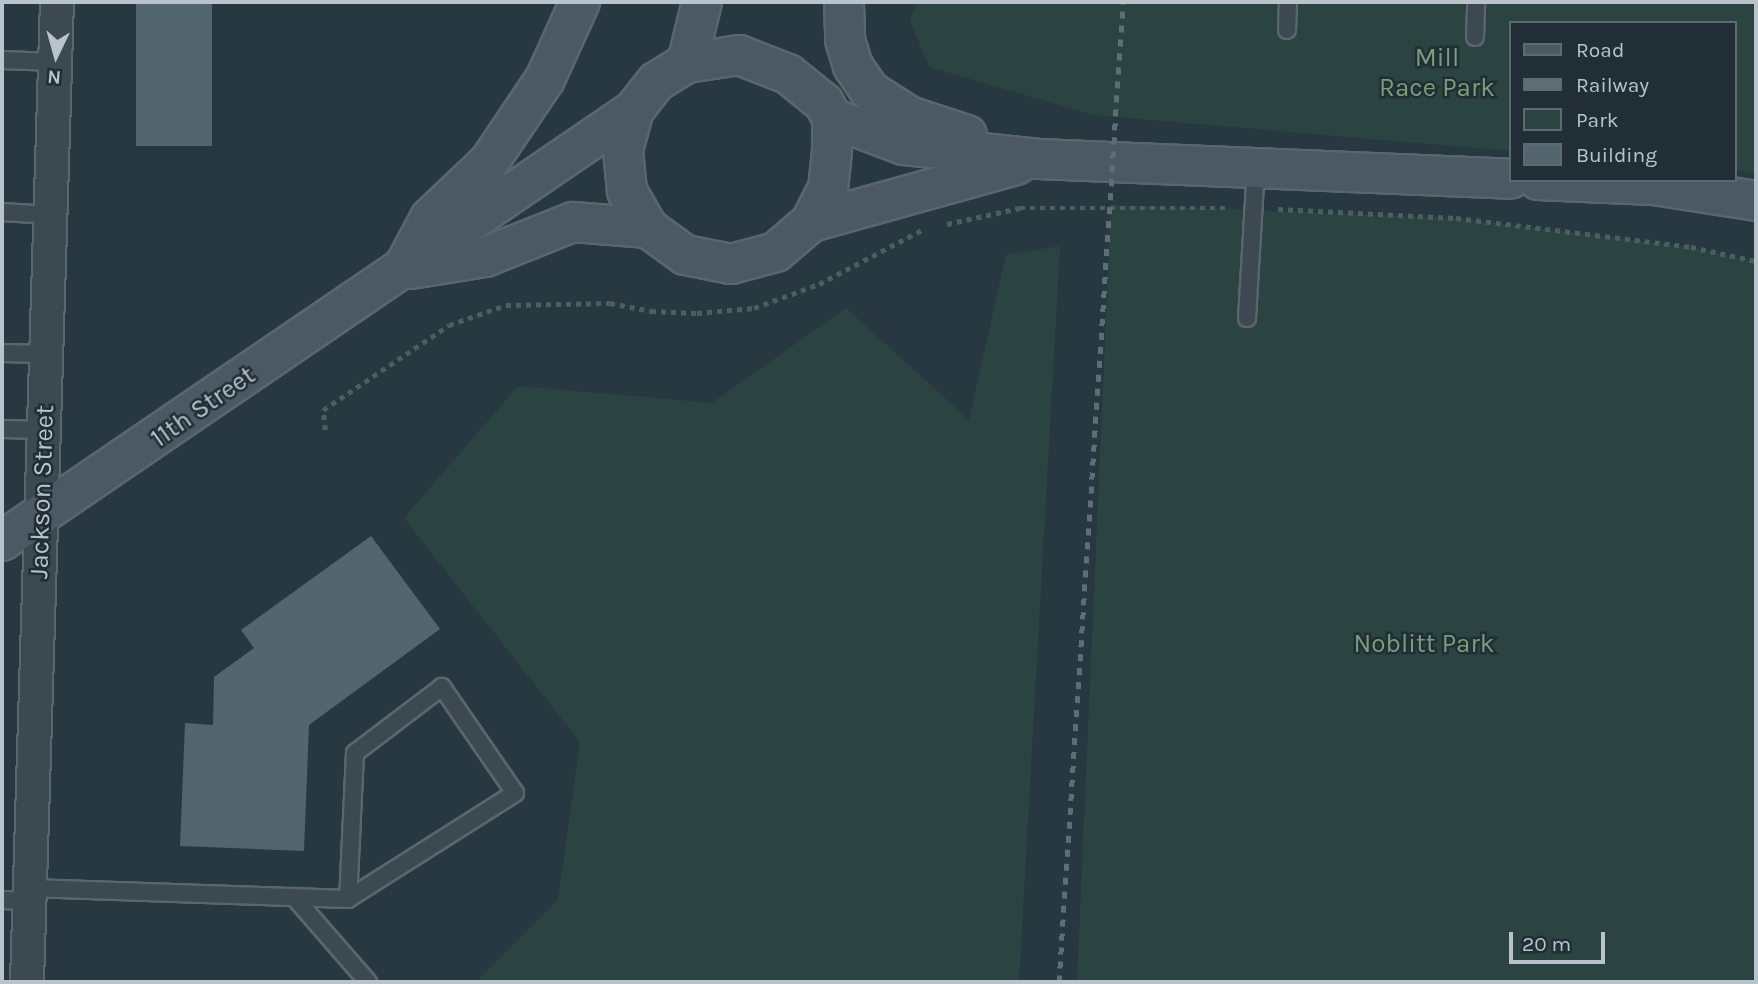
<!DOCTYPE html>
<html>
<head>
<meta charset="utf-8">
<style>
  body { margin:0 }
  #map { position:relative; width:1758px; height:984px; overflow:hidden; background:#283841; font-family:Karla,sans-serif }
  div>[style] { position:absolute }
  .green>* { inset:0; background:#2b4441 }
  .building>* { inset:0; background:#53656e; transform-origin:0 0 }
  .path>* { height:4.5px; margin-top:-2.25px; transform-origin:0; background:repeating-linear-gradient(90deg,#4a605e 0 5px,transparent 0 10px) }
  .roads { filter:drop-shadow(2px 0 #5a666e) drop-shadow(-2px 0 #5a666e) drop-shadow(0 2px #5a666e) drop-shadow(0 -2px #5a666e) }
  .service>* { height:16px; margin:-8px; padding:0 8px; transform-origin:8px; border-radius:8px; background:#3c4951 }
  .minor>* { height:32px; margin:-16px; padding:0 16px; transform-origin:16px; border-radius:16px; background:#3c4951 }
  .secondary>* { height:38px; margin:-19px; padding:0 19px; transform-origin:19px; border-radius:19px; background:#4a5963 }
  .rail>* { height:5px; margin-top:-2.5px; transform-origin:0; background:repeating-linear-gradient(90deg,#5e6e77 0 7px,transparent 0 14px) }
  span { translate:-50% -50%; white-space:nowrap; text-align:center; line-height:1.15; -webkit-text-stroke:5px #212e36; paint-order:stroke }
  .park-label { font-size:26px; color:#789f7a }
  .street-label { font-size:26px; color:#b9c3cb }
  .frame { position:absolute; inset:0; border:4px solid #b9c3cb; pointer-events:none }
  .legend { position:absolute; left:1509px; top:21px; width:228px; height:161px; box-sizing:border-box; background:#212e36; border:2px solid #5e6a72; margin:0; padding:9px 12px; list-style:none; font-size:21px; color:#b9c3cb }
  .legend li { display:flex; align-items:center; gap:14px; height:35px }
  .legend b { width:35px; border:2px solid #5e6a72 }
  .north { position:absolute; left:21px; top:21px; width:70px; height:70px; -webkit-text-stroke:5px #212e36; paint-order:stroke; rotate:185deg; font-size:19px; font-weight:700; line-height:28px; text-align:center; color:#b9c3cb }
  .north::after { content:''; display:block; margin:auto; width:24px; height:32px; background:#b9c3cb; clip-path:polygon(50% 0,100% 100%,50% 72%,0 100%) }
  .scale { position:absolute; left:1509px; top:932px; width:96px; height:32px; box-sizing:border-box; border:4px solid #b9c3cb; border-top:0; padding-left:9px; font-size:21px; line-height:24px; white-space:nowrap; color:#b9c3cb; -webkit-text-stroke:5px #212e36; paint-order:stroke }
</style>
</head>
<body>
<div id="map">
  <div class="green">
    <i style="clip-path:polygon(917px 2px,1756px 2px,1756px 174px,1735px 170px,1735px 23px,1511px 23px,1511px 151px,1094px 115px,929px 67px,910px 20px)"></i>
    <i style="clip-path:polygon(1111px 205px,1456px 218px,1691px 247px,1756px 261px,1756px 982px,1077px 982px)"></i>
    <i style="clip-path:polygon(1060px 246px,1019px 982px,476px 982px,558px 900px,580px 742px,404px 518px,518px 386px,712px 403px,846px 308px,969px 420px,1006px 255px)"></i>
  </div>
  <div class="building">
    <i style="left:136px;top:2px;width:76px;height:144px"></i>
    <i style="clip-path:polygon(371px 536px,440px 629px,309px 725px,304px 851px,180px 846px,185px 723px,213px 725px,214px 677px,254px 648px,241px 630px)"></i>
  </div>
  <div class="path">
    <i style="left:1278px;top:209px;width:178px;rotate:2.9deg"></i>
    <i style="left:1456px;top:218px;width:237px;rotate:7deg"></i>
    <i style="left:1691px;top:247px;width:66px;rotate:12.2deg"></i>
    <i style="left:947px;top:224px;width:75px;rotate:-12.4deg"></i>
    <i style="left:1020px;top:208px;width:210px"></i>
    <i style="left:325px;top:430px;width:20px;rotate:-96deg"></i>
    <i style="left:323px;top:410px;width:152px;rotate:-34deg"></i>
    <i style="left:449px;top:325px;width:60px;rotate:-19.3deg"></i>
    <i style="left:506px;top:305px;width:104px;rotate:-1.1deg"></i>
    <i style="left:610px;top:303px;width:42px;rotate:11deg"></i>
    <i style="left:651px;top:311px;width:46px;rotate:2.5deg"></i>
    <i style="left:697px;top:313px;width:57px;rotate:-5deg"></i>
    <i style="left:754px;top:308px;width:69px;rotate:-20.3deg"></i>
    <i style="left:819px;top:284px;width:116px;rotate:-27.7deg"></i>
  </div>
  <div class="roads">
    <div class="service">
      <i style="left:1287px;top:30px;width:28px;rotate:-88deg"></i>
      <i style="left:1475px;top:37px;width:35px;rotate:-88deg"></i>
      <i style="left:2px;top:60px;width:53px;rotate:2.2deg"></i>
      <i style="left:2px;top:212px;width:48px;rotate:3.6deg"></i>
      <i style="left:1247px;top:318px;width:150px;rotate:-86.6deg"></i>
      <i style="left:2px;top:353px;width:44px;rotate:1.3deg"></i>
      <i style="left:2px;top:429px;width:42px;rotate:1.4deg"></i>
      <i style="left:30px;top:888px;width:318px;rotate:2deg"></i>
      <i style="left:348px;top:899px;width:198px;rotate:-32.4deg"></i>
      <i style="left:515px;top:793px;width:129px;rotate:-124.6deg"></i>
      <i style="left:442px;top:687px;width:109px;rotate:142.8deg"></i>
      <i style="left:355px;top:753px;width:146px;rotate:92.7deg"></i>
      <i style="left:294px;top:897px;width:113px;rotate:49deg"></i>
      <i style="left:2px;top:900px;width:27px;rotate:2deg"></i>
    </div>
    <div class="minor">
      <i style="left:27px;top:982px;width:980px;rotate:-88.25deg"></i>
    </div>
    <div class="secondary">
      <i style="left:844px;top:4px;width:36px;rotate:88deg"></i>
      <i style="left:845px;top:40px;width:27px;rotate:73deg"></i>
      <i style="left:853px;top:66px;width:30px;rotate:56deg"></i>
      <i style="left:870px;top:91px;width:46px;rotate:32.7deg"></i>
      <i style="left:909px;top:116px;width:61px;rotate:18.1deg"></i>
      <i style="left:739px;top:55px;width:53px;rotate:21.2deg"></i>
      <i style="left:788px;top:74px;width:46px;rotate:38.9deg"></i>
      <i style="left:824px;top:103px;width:17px;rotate:62deg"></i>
      <i style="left:832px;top:118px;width:33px;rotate:90deg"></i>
      <i style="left:832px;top:151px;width:37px;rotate:96deg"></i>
      <i style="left:828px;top:188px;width:38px;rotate:117deg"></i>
      <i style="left:811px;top:222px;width:46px;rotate:139.4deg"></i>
      <i style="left:776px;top:252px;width:47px;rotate:165.1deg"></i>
      <i style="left:731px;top:264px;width:47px;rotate:-168.9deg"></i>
      <i style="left:685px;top:255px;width:46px;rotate:-143.9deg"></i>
      <i style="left:648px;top:228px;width:43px;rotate:-119.6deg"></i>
      <i style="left:627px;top:191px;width:41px;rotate:-95.6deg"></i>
      <i style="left:623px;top:150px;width:41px;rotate:-74.6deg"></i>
      <i style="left:634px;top:110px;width:36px;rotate:-52deg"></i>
      <i style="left:656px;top:82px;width:36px;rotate:-32deg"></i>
      <i style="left:687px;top:63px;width:53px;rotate:-8.7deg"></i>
      <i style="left:687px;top:63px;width:63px;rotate:-76.2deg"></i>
      <i style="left:832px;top:118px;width:77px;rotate:20.6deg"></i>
      <i style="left:904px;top:145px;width:136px;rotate:5.9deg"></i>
      <i style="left:1039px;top:159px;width:472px;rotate:2.4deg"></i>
      <i style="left:1538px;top:180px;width:115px;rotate:2.5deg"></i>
      <i style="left:1653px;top:185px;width:104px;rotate:8.8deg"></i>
      <i style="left:811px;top:222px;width:213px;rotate:-15.5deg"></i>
      <i style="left:405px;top:265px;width:53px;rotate:-62deg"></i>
      <i style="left:430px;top:218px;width:81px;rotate:-43.5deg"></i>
      <i style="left:489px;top:162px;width:100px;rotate:-56deg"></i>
      <i style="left:545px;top:79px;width:85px;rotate:-65.6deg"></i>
      <i style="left:411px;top:269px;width:75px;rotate:-9.2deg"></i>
      <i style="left:485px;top:257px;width:95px;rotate:-21.7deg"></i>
      <i style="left:573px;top:222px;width:75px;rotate:4.6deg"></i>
      <i style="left:2px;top:541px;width:765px;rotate:-34.29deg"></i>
    </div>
  </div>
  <div class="rail">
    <i style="left:1059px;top:982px;width:982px;rotate:-86.26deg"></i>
  </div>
  <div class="park-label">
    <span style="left:1437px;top:73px">Mill<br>Race Park</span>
    <span style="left:1424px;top:644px">Noblitt Park</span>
  </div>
  <div class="street-label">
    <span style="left:203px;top:407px;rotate:-35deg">11th Street</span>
    <span style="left:42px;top:492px;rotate:-88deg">Jackson Street</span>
  </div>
  <div class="frame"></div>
  <ul class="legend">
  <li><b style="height:9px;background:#4a5963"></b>Road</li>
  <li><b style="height:9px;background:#5e6e77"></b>Railway</li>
  <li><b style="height:19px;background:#2b4441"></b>Park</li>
  <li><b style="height:19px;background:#53656e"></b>Building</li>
  </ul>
  <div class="north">N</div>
  <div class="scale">20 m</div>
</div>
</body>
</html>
